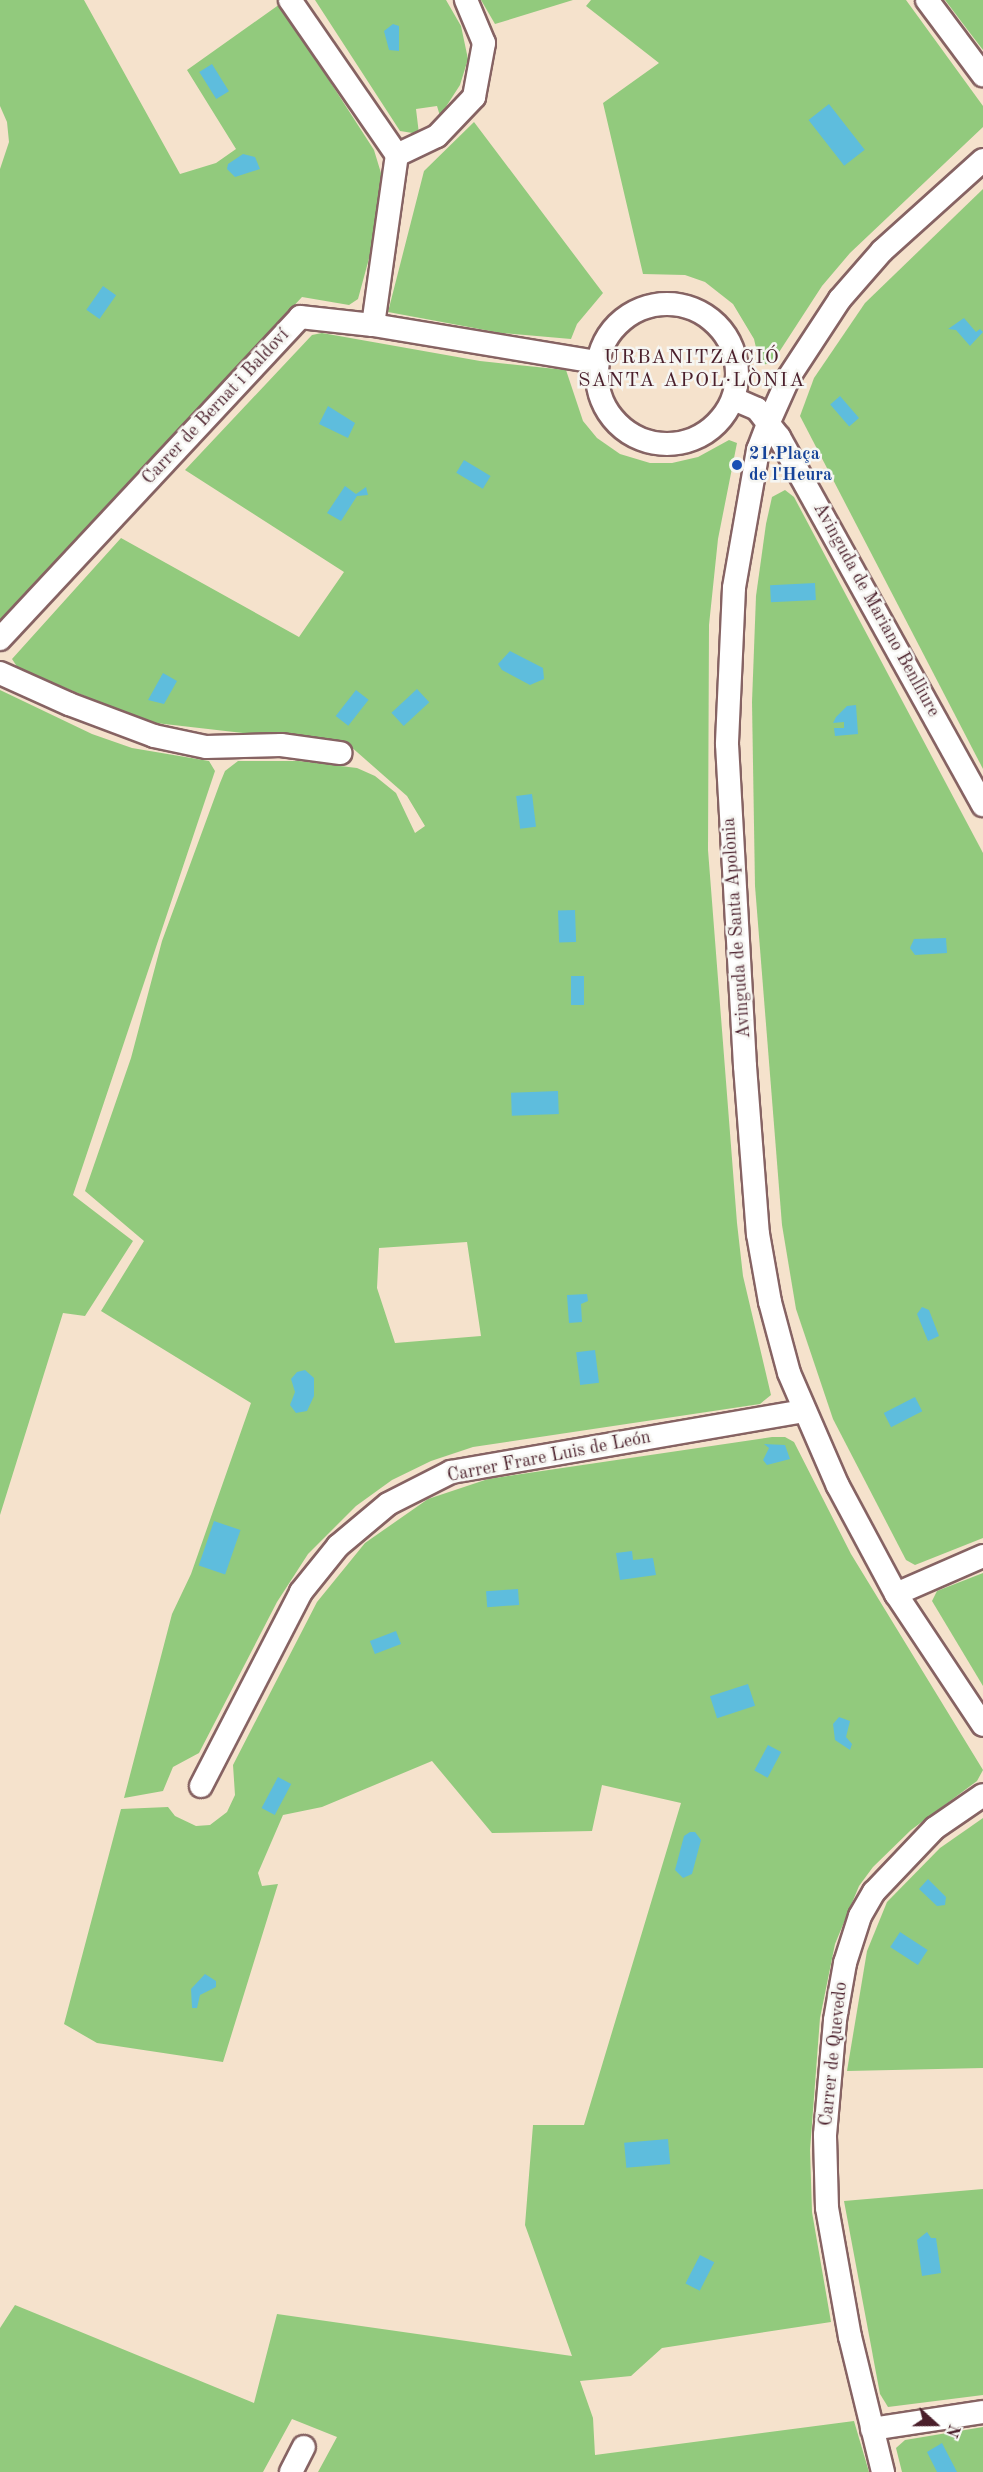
<!DOCTYPE html>
<html>
<head>
<meta charset="utf-8">
<style>
  body { margin:0 }
  #map { position:relative; width:983px; height:2472px; overflow:hidden; background:#f5e2cc; font-family:"Old Standard TT",serif }
  div>[style] { position:absolute }
  .green>* { inset:0; background:#92ca7d }
  .water>* { inset:0; background:#5ebddd; transform-origin:0 0 }
  .roads { filter:drop-shadow(2px 0 #866363) drop-shadow(-2px 0 #866363) drop-shadow(0 2px #866363) drop-shadow(0 -2px #866363) }
  .minor>* { height:22px; margin:-11px; padding:0 11px; transform-origin:11px; border-radius:11px; background:#fff }
  .minor>.ring { margin:-11px; padding:0; box-sizing:content-box; background:none; border:22px solid #fff; border-radius:50% }
  .dots>* { width:16px; height:16px; translate:-50% -50%; box-sizing:border-box; border:3px solid #f6f6f2; border-radius:50% }
  span { translate:-50% -50%; white-space:nowrap; text-align:center; line-height:1.15; -webkit-text-stroke:5px #f6f6f2; paint-order:stroke }
  .street-label { font-size:18px; color:#4a1f2b }
  .transit-label { font-size:18px; color:#164399; font-weight:700 }
  .left { translate:0 -50%; text-align:left }
  .neighbourhood-label { font-size:20px; color:#4a1f2b; letter-spacing:1.5px }
  .north { position:absolute; left:905px; top:2394px; width:60px; height:60px; -webkit-text-stroke:4px #f6f6f2; paint-order:stroke; rotate:111deg; font-size:16px; font-weight:700; line-height:24px; text-align:center; color:#4a1f2b }
  .north::after { content:''; display:block; margin:auto; width:21px; height:27px; background:#4a1f2b; clip-path:polygon(50% 0,100% 100%,50% 72%,0 100%) }
</style>
</head>
<body>
<div id="map">
  <div class="green">
    <i style="clip-path:polygon(0 0,84px 0,180px 174px,216px 163px,236px 149px,187px 70px,280px 4px,374px 150px,384px 183px,380px 218px,358px 299px,349px 305px,302px 297px,0 622px,0 169px,9px 142px,7px 122px,0 106px)"></i>
    <i style="clip-path:polygon(315px 0,446px 0,461px 26px,468px 59px,460px 85px,440px 116px,437px 106px,416px 109px,419px 134px,400px 131px)"></i>
    <i style="clip-path:polygon(481px 0,573px 0,495px 24px)"></i>
    <i style="clip-path:polygon(591px 0,906px 0,983px 106px,983px 127px,850px 253px,822px 286px,772px 363px,760px 365px,754px 339px,733px 304px,705px 282px,685px 275px,643px 274px,603px 103px,659px 63px,586px 6px)"></i>
    <i style="clip-path:polygon(945px 0,983px 0,983px 50px,973px 37px)"></i>
    <i style="clip-path:polygon(474px 122px,603px 293px,577px 324px,571px 339px,501px 333px,388px 312px,424px 171px)"></i>
    <i style="clip-path:polygon(983px 189px,983px 769px,800px 416px,814px 378px,865px 303px)"></i>
    <i style="clip-path:polygon(evenodd,322px 333px,480px 361px,566px 370px,583px 421px,597px 438px,620px 454px,650px 463px,672px 463px,698px 457px,729px 440px,737px 443px,718px 539px,709px 625px,708px 850px,737px 1223px,743px 1276px,771px 1395px,760px 1404px,473px 1447px,431px 1461px,392px 1480px,356px 1506px,308px 1554px,277px 1602px,199px 1753px,173px 1767px,163px 1791px,124px 1798px,172px 1614px,191px 1574px,251px 1403px,101px 1311px,144px 1241px,85px 1191px,131px 1058px,162px 941px,220px 783px,225px 771px,238px 761px,299px 761px,357px 768px,375px 776px,396px 793px,415px 833px,425px 826px,407px 796px,349px 745px,147px 722px,18px 668px,12px 659px,121px 538px,299px 637px,344px 572px,185px 470px,312px 335px,322px 333px,467px 1242px,481px 1336px,395px 1343px,377px 1288px,379px 1248px,467px 1242px)"></i>
    <i style="clip-path:polygon(785px 490px,794px 497px,983px 853px,983px 1538px,915px 1565px,906px 1560px,833px 1419px,796px 1309px,782px 1225px,755px 886px,752px 702px,756px 596px,766px 524px,772px 497px)"></i>
    <i style="clip-path:polygon(0 690px,92px 734px,132px 748px,209px 761px,215px 771px,73px 1195px,133px 1241px,85px 1316px,63px 1313px,0 1515px)"></i>
    <i style="clip-path:polygon(772px 1437px,785px 1437px,794px 1442px,851px 1554px,983px 1770px,977px 1781px,911px 1830px,873px 1867px,859px 1886px,835px 1944px,820px 2018px,810px 2150px,812px 2212px,831px 2322px,662px 2348px,631px 2376px,580px 2381px,593px 2418px,595px 2455px,854px 2421px,869px 2472px,318px 2472px,337px 2437px,292px 2419px,263px 2472px,0 2472px,0 2328px,15px 2305px,254px 2403px,277px 2314px,572px 2356px,525px 2225px,533px 2125px,584px 2125px,681px 1803px,602px 1785px,592px 1831px,492px 1833px,432px 1761px,322px 1807px,283px 1815px,258px 1873px,262px 1886px,278px 1884px,223px 2062px,97px 2043px,64px 2024px,121px 1809px,168px 1807px,175px 1816px,196px 1826px,210px 1825px,227px 1812px,235px 1795px,233px 1765px,317px 1602px,365px 1543px,428px 1499px,488px 1479px)"></i>
    <i style="clip-path:polygon(983px 1573px,983px 1686px,932px 1601px,937px 1591px)"></i>
    <i style="clip-path:polygon(983px 1818px,983px 2068px,847px 2071px,867px 1951px,887px 1902px,940px 1848px)"></i>
    <i style="clip-path:polygon(983px 2189px,983px 2395px,888px 2407px,880px 2394px,844px 2201px)"></i>
    <i style="clip-path:polygon(983px 2427px,983px 2472px,902px 2472px,896px 2448px,905px 2440px)"></i>
  </div>
  <div class="water">
    <i style="clip-path:polygon(393px 24px,399px 26px,399px 51px,389px 50px,384px 31px)"></i>
    <i style="left:212px;top:64px;width:32px;height:15px;rotate:58deg"></i>
    <i style="left:829px;top:104px;width:58px;height:26px;rotate:52deg"></i>
    <i style="clip-path:polygon(243px 154px,255px 157px,260px 169px,235px 177px,227px 169px,228px 164px)"></i>
    <i style="left:103px;top:286px;width:16px;height:29px;rotate:35deg"></i>
    <i style="clip-path:polygon(964px 318px,976px 332px,980px 329px,983px 332px,970px 346px,956px 330px,948px 329px)"></i>
    <i style="left:840px;top:396px;width:29px;height:13px;rotate:49deg"></i>
    <i style="clip-path:polygon(328px 406px,355px 423px,348px 438px,319px 424px)"></i>
    <i style="left:464px;top:460px;width:31px;height:15px;rotate:31deg"></i>
    <i style="clip-path:polygon(345px 486px,356px 494px,366px 487px,368px 495px,357px 496px,341px 521px,327px 513px)"></i>
    <i style="left:815px;top:583px;width:17px;height:45px;rotate:87deg"></i>
    <i style="clip-path:polygon(510px 651px,543px 668px,544px 679px,530px 685px,502px 670px,498px 664px)"></i>
    <i style="clip-path:polygon(163px 673px,177px 681px,164px 704px,148px 700px)"></i>
    <i style="left:417px;top:689px;width:18px;height:35px;rotate:47deg"></i>
    <i style="left:356px;top:690px;width:16px;height:33px;rotate:38deg"></i>
    <i style="clip-path:polygon(856px 705px,858px 734px,835px 736px,834px 728px,844px 728px,844px 722px,833px 723px,836px 717px,847px 706px)"></i>
    <i style="left:532px;top:794px;width:33px;height:16px;rotate:83deg"></i>
    <i style="left:575px;top:910px;width:32px;height:17px;rotate:88deg"></i>
    <i style="clip-path:polygon(946px 938px,947px 953px,915px 955px,910px 948px,914px 939px)"></i>
    <i style="left:571px;top:976px;width:13px;height:29px"></i>
    <i style="left:558px;top:1091px;width:23px;height:47px;rotate:88deg"></i>
    <i style="clip-path:polygon(587px 1294px,588px 1301px,581px 1304px,582px 1322px,569px 1323px,567px 1295px)"></i>
    <i style="clip-path:polygon(922px 1307px,929px 1310px,939px 1336px,928px 1341px,917px 1314px)"></i>
    <i style="left:595px;top:1350px;width:33px;height:19px;rotate:83deg"></i>
    <i style="clip-path:polygon(305px 1370px,314px 1378px,314px 1396px,307px 1411px,296px 1413px,290px 1405px,295px 1392px,291px 1379px,297px 1372px)"></i>
    <i style="left:915px;top:1397px;width:16px;height:35px;rotate:63deg"></i>
    <i style="clip-path:polygon(764px 1444px,785px 1445px,790px 1459px,767px 1465px,763px 1460px,769px 1448px)"></i>
    <i style="left:214px;top:1521px;width:28px;height:47px;rotate:19deg"></i>
    <i style="clip-path:polygon(632px 1551px,633px 1560px,653px 1558px,656px 1575px,620px 1580px,616px 1553px)"></i>
    <i style="left:518px;top:1589px;width:16px;height:32px;rotate:86deg"></i>
    <i style="left:396px;top:1631px;width:14px;height:28px;rotate:69deg"></i>
    <i style="left:748px;top:1684px;width:23px;height:40px;rotate:72deg"></i>
    <i style="clip-path:polygon(839px 1717px,850px 1721px,846px 1737px,852px 1744px,850px 1750px,835px 1740px,833px 1724px)"></i>
    <i style="left:768px;top:1745px;width:15px;height:29px;rotate:28deg"></i>
    <i style="left:278px;top:1777px;width:15px;height:35px;rotate:28deg"></i>
    <i style="clip-path:polygon(690px 1832px,695px 1832px,701px 1840px,692px 1874px,683px 1878px,675px 1870px,684px 1836px)"></i>
    <i style="clip-path:polygon(928px 1879px,946px 1897px,945px 1905px,937px 1906px,919px 1889px)"></i>
    <i style="left:900px;top:1932px;width:33px;height:18px;rotate:33deg"></i>
    <i style="clip-path:polygon(205px 1974px,216px 1981px,216px 1987px,200px 1995px,197px 2008px,192px 2008px,191px 1989px)"></i>
    <i style="left:668px;top:2139px;width:25px;height:44px;rotate:85deg"></i>
    <i style="clip-path:polygon(927px 2232px,931px 2238px,936px 2238px,941px 2273px,922px 2276px,917px 2240px)"></i>
    <i style="left:700px;top:2255px;width:16px;height:32px;rotate:27deg"></i>
    <i style="clip-path:polygon(942px 2443px,957px 2472px,937px 2472px,927px 2452px)"></i>
  </div>
  <div class="roads">
    <div class="minor">
      <i style="left:290px;top:0;width:188px;rotate:55.4deg"></i>
      <i style="left:927px;top:0;width:94px;rotate:53.3deg"></i>
      <i style="left:983px;top:160px;width:136px;rotate:138deg"></i>
      <i style="left:882px;top:251px;width:64px;rotate:131.2deg"></i>
      <i style="left:840px;top:299px;width:93px;rotate:123.2deg"></i>
      <i style="left:789px;top:377px;width:51px;rotate:114.1deg"></i>
      <i style="left:768px;top:424px;width:28px;rotate:111deg"></i>
      <i style="left:758px;top:450px;width:140px;rotate:99.9deg"></i>
      <i style="left:734px;top:588px;width:156px;rotate:92.6deg"></i>
      <i style="left:727px;top:744px;width:323px;rotate:86.8deg"></i>
      <i style="left:745px;top:1066px;width:169px;rotate:85.6deg"></i>
      <i style="left:758px;top:1234px;width:69px;rotate:80deg"></i>
      <i style="left:770px;top:1302px;width:73px;rotate:75deg"></i>
      <i style="left:789px;top:1373px;width:123px;rotate:66.6deg"></i>
      <i style="left:838px;top:1486px;width:123px;rotate:61.8deg"></i>
      <i style="left:896px;top:1594px;width:157px;rotate:56.4deg"></i>
      <i class="ring" style="left:597px;top:304px;width:118px;height:118px"></i>
      <i style="left:373px;top:325px;width:172px;rotate:-82deg"></i>
      <i style="left:397px;top:155px;width:44px;rotate:-25.4deg"></i>
      <i style="left:437px;top:136px;width:54px;rotate:-46.5deg"></i>
      <i style="left:474px;top:97px;width:55px;rotate:-79.5deg"></i>
      <i style="left:484px;top:43px;width:47px;rotate:-112.7deg"></i>
      <i style="left:734px;top:399px;width:25px;rotate:23deg"></i>
      <i style="left:757px;top:409px;width:36px;rotate:52deg"></i>
      <i style="left:779px;top:437px;width:421px;rotate:61deg"></i>
      <i style="left:0;top:639px;width:440px;rotate:-47deg"></i>
      <i style="left:300px;top:317px;width:73px;rotate:6.3deg"></i>
      <i style="left:373px;top:325px;width:227px;rotate:9.4deg"></i>
      <i style="left:0;top:673px;width:76px;rotate:24.2deg"></i>
      <i style="left:69px;top:704px;width:91px;rotate:20.6deg"></i>
      <i style="left:154px;top:736px;width:53px;rotate:11.9deg"></i>
      <i style="left:206px;top:747px;width:75px;rotate:-1.5deg"></i>
      <i style="left:281px;top:745px;width:60px;rotate:7.7deg"></i>
      <i style="left:896px;top:1594px;width:95px;rotate:-23.6deg"></i>
      <i style="left:201px;top:1786px;width:218px;rotate:-62.7deg"></i>
      <i style="left:301px;top:1592px;width:59px;rotate:-51.2deg"></i>
      <i style="left:338px;top:1546px;width:65px;rotate:-40deg"></i>
      <i style="left:388px;top:1504px;width:71px;rotate:-26.9deg"></i>
      <i style="left:451px;top:1472px;width:358px;rotate:-9.8deg"></i>
      <i style="left:872px;top:2429px;width:112px;rotate:-8.7deg"></i>
      <i style="left:291px;top:2472px;width:28px;rotate:-63deg"></i>
      <i style="left:883px;top:2472px;width:139px;rotate:-103.7deg"></i>
      <i style="left:850px;top:2337px;width:131px;rotate:-100.1deg"></i>
      <i style="left:827px;top:2208px;width:73px;rotate:-91.6deg"></i>
      <i style="left:825px;top:2135px;width:115px;rotate:-85deg"></i>
      <i style="left:835px;top:2020px;width:58px;rotate:-80deg"></i>
      <i style="left:845px;top:1963px;width:49px;rotate:-72.3deg"></i>
      <i style="left:860px;top:1916px;width:28px;rotate:-60deg"></i>
      <i style="left:874px;top:1892px;width:88px;rotate:-46.4deg"></i>
      <i style="left:935px;top:1828px;width:58px;rotate:-34.5deg"></i>
    </div>
  </div>
  <div class="dots">
    <i style="left:737px;top:465px;background:#1a4fb4"></i>
  </div>
  <div class="street-label">
    <span style="left:216px;top:407px;rotate:-47deg">Carrer de Bernat i Baldoví</span>
    <span style="left:876px;top:610px;rotate:61deg">Avinguda de Mariano Benlliure</span>
    <span style="left:737px;top:928px;rotate:-94deg">Avinguda de Santa Apolònia</span>
    <span style="left:549px;top:1457px;rotate:-11deg">Carrer Frare Luis de León</span>
    <span style="left:834px;top:2054px;rotate:-84deg">Carrer de Quevedo</span>
  </div>
  <div class="transit-label">
    <span class="left" style="left:749px;top:465px">21.Plaça<br>de l'Heura</span>
  </div>
  <div class="neighbourhood-label">
    <span style="left:692px;top:370px">URBANITZACIÓ<br>SANTA APOL·LÒNIA</span>
  </div>
  <div class="north">N</div>
</div>
</body>
</html>
